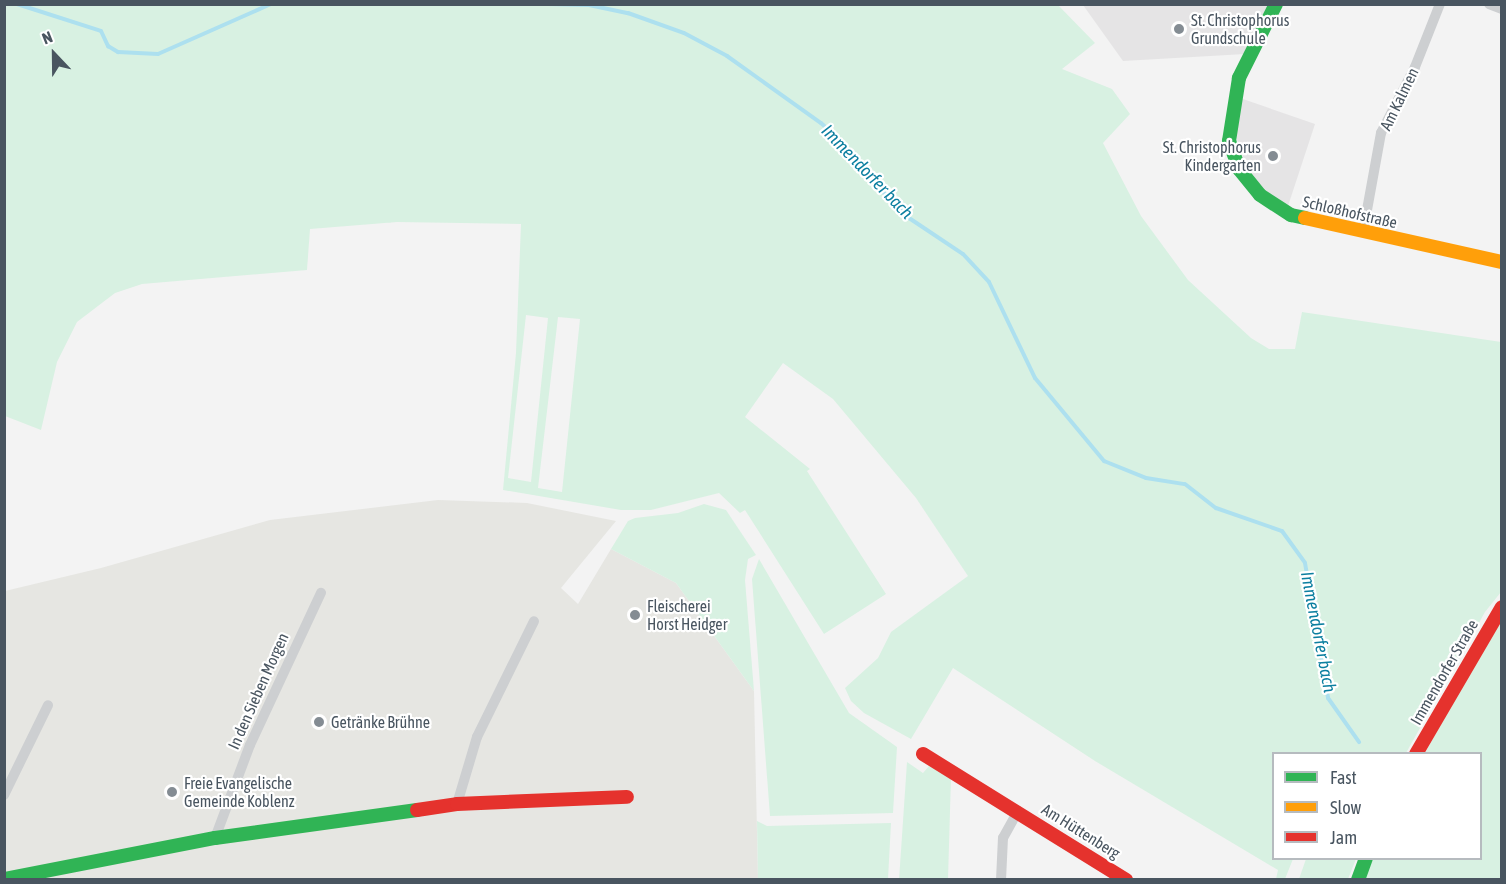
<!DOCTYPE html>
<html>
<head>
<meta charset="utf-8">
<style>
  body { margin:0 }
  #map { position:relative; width:1506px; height:884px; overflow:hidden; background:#f3f3f3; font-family:"Asap Condensed",sans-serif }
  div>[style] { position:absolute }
  .commercial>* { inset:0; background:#e6e6e2 }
  .education>* { inset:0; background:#e5e4e5 }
  .green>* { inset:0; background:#d8f1e2 }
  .stream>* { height:4px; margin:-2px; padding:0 2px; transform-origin:2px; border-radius:2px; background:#ade0ef }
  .street>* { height:10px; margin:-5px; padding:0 5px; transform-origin:5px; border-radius:5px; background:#cdcfd1 }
  .fast>* { height:14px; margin:-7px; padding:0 7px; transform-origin:7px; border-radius:7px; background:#30b455 }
  .slow>* { height:14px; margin:-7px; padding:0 7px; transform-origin:7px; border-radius:7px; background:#ff9f0a }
  .jam>* { height:14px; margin:-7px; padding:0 7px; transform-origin:7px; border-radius:7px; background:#e5322d }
  .dots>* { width:16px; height:16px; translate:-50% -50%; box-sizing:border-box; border:3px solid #fff; border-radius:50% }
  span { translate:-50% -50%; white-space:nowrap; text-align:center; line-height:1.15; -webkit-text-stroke:4.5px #fff; paint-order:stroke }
  .poi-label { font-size:16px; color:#495560 }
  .left { translate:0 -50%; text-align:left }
  .right { translate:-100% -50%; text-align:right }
  .street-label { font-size:16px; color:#495560 }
  .water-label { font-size:18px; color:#0c7fa0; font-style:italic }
  .frame { position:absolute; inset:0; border:6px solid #495560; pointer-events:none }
  .legend { position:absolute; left:1272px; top:752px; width:210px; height:108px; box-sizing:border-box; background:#fff; border:2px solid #b6bbbf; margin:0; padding:8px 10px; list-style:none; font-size:18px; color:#495560 }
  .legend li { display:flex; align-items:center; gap:12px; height:30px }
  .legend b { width:30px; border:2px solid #b6bbbf }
  .north { position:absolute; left:24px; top:24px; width:60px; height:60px; -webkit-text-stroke:4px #fff; paint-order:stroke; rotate:338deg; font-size:16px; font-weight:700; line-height:24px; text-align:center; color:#495560 }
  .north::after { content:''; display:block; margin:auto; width:21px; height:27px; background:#495560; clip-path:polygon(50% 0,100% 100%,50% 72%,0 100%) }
</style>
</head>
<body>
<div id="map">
  <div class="commercial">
    <i style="clip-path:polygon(438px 500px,527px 503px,616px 521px,561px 588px,578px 604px,611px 549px,676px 583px,754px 691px,758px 879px,5px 880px,5px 591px,101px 568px,270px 520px)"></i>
  </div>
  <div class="education">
    <i style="clip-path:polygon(1083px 5px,1269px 5px,1245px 54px,1123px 61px)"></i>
    <i style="clip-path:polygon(1240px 98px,1315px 124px,1288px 206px,1263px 189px,1245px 163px,1236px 136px)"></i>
  </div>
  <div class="green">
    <i style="clip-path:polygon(evenodd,4px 5px,1058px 5px,1095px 43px,1062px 69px,1112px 89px,1130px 114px,1103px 143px,1141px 216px,1188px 280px,1251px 338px,1269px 349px,1295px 349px,1302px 312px,1501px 342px,1501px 592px,1485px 612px,1406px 753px,1274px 754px,1274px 858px,1293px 859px,1285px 879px,1276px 879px,1278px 870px,1095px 761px,953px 668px,911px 739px,864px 713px,851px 701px,845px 688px,878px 658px,891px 632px,968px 576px,916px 498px,833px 399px,783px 363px,745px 417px,810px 469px,807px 471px,886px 594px,824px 634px,745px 510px,740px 513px,719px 493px,651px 510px,621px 510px,503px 490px,516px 353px,521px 224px,397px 222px,310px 229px,307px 270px,142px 284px,115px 293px,77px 322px,57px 362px,41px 430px,5px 416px,4px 5px,526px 315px,548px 318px,531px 482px,508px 478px,526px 315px,4px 5px,558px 317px,580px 319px,562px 492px,538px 488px,558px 317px)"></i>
    <i style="clip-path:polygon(704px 504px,726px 510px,756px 555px,748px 559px,745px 580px,754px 691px,676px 583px,611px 549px,628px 521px,635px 518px,678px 513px)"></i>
    <i style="clip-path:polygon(759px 559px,849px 713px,897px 747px,893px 813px,770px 816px,752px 579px)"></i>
    <i style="clip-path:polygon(1501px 617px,1501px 879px,1364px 880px,1373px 859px,1480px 858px,1480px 754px,1425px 753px)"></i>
    <i style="clip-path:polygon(907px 762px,923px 773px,929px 766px,951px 777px,948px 879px,899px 880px)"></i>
    <i style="clip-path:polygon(757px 821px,767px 826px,891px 823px,888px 879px,758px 879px)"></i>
    <i style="clip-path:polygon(1306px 859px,1306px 858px,1356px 859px,1348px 879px,1299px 879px)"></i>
  </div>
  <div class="stream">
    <i style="left:17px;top:4px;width:88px;rotate:17.8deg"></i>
    <i style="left:101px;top:31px;width:17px;rotate:65deg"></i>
    <i style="left:108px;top:46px;width:12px;rotate:31deg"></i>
    <i style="left:118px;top:52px;width:40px;rotate:2.9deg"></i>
    <i style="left:158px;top:54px;width:124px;rotate:-23.9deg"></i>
    <i style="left:548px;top:4px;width:41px;rotate:1.4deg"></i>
    <i style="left:589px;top:5px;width:40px;rotate:12deg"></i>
    <i style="left:628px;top:13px;width:59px;rotate:19.7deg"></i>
    <i style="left:684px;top:33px;width:49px;rotate:28.1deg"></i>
    <i style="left:727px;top:56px;width:115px;rotate:35.5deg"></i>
    <i style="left:821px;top:123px;width:25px;rotate:42deg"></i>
    <i style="left:840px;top:140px;width:20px;rotate:63deg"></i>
    <i style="left:849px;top:158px;width:85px;rotate:45deg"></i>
    <i style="left:909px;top:218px;width:65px;rotate:33.7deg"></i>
    <i style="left:963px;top:254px;width:38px;rotate:47deg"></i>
    <i style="left:989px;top:282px;width:106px;rotate:64.4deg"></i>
    <i style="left:1035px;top:378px;width:108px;rotate:50.3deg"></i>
    <i style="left:1104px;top:461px;width:45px;rotate:22deg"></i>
    <i style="left:1146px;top:478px;width:39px;rotate:9deg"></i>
    <i style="left:1185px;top:484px;width:39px;rotate:38deg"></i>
    <i style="left:1216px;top:508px;width:70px;rotate:19.2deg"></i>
    <i style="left:1282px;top:531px;width:39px;rotate:54deg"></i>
    <i style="left:1305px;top:563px;width:137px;rotate:80.3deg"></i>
    <i style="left:1328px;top:698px;width:54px;rotate:54.8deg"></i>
  </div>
  <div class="street">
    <i style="left:1489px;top:4px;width:14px;rotate:21deg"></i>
    <i style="left:1363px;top:232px;width:101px;rotate:-79.7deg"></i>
    <i style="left:1381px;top:133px;width:74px;rotate:-62.7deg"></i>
    <i style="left:1415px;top:67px;width:68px;rotate:-68.4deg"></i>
    <i style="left:4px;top:795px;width:100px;rotate:-63.9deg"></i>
    <i style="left:457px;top:804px;width:70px;rotate:-73.4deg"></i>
    <i style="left:477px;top:737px;width:129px;rotate:-63.8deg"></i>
    <i style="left:215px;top:838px;width:99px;rotate:-69.4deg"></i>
    <i style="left:250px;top:745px;width:168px;rotate:-65deg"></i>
    <i style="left:1001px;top:880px;width:42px;rotate:-87.3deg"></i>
    <i style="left:1003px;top:838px;width:31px;rotate:-61deg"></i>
  </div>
  <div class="fast">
    <i style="left:1276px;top:4px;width:83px;rotate:116.6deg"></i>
    <i style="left:1239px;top:78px;width:64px;rotate:99deg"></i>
    <i style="left:1229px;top:141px;width:30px;rotate:70deg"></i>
    <i style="left:1239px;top:169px;width:33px;rotate:51deg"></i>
    <i style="left:1260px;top:195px;width:37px;rotate:33deg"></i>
    <i style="left:1291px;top:215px;width:14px;rotate:12deg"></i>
    <i style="left:4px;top:879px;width:215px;rotate:-11deg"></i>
    <i style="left:215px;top:838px;width:204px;rotate:-7.9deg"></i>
    <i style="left:1358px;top:880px;width:23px;rotate:-70deg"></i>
  </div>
  <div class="slow">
    <i style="left:1305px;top:218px;width:202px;rotate:12.6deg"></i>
  </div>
  <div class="jam">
    <i style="left:923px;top:754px;width:239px;rotate:31.8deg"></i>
    <i style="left:1416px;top:754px;width:170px;rotate:-59.7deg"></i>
    <i style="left:417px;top:810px;width:40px;rotate:-8.5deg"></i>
    <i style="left:457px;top:804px;width:170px;rotate:-2.4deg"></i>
  </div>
  <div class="dots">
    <i style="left:1179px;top:29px;background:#848c93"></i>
    <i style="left:1273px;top:156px;background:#848c93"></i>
    <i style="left:635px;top:615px;background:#848c93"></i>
    <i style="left:319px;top:722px;background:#848c93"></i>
    <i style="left:172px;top:792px;background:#848c93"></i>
  </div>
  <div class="poi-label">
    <span class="left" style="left:1191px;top:29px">St. Christophorus<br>Grundschule</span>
    <span class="right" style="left:1261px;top:156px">St. Christophorus<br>Kindergarten</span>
    <span class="left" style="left:647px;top:615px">Fleischerei<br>Horst Heidger</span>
    <span class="left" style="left:331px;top:722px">Getränke Brühne</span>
    <span class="left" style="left:184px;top:792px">Freie Evangelische<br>Gemeinde Koblenz</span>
  </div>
  <div class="street-label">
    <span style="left:1399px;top:99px;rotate:-64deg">Am Kalmen</span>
    <span style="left:1350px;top:212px;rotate:13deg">Schloßhofstraße</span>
    <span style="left:1444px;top:672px;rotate:-60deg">Immendorfer Straße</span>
    <span style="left:258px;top:691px;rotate:-66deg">In den Sieben Morgen</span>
    <span style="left:1081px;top:831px;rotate:32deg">Am Hüttenberg</span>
  </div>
  <div class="water-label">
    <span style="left:867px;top:172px;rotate:46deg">Immendorfer bach</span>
    <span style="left:1318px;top:632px;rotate:79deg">Immendorfer bach</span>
  </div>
  <div class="frame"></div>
  <ul class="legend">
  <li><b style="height:8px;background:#30b455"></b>Fast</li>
  <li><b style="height:8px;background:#ff9f0a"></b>Slow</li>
  <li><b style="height:8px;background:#e5322d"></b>Jam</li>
  </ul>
  <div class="north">N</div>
</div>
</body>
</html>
